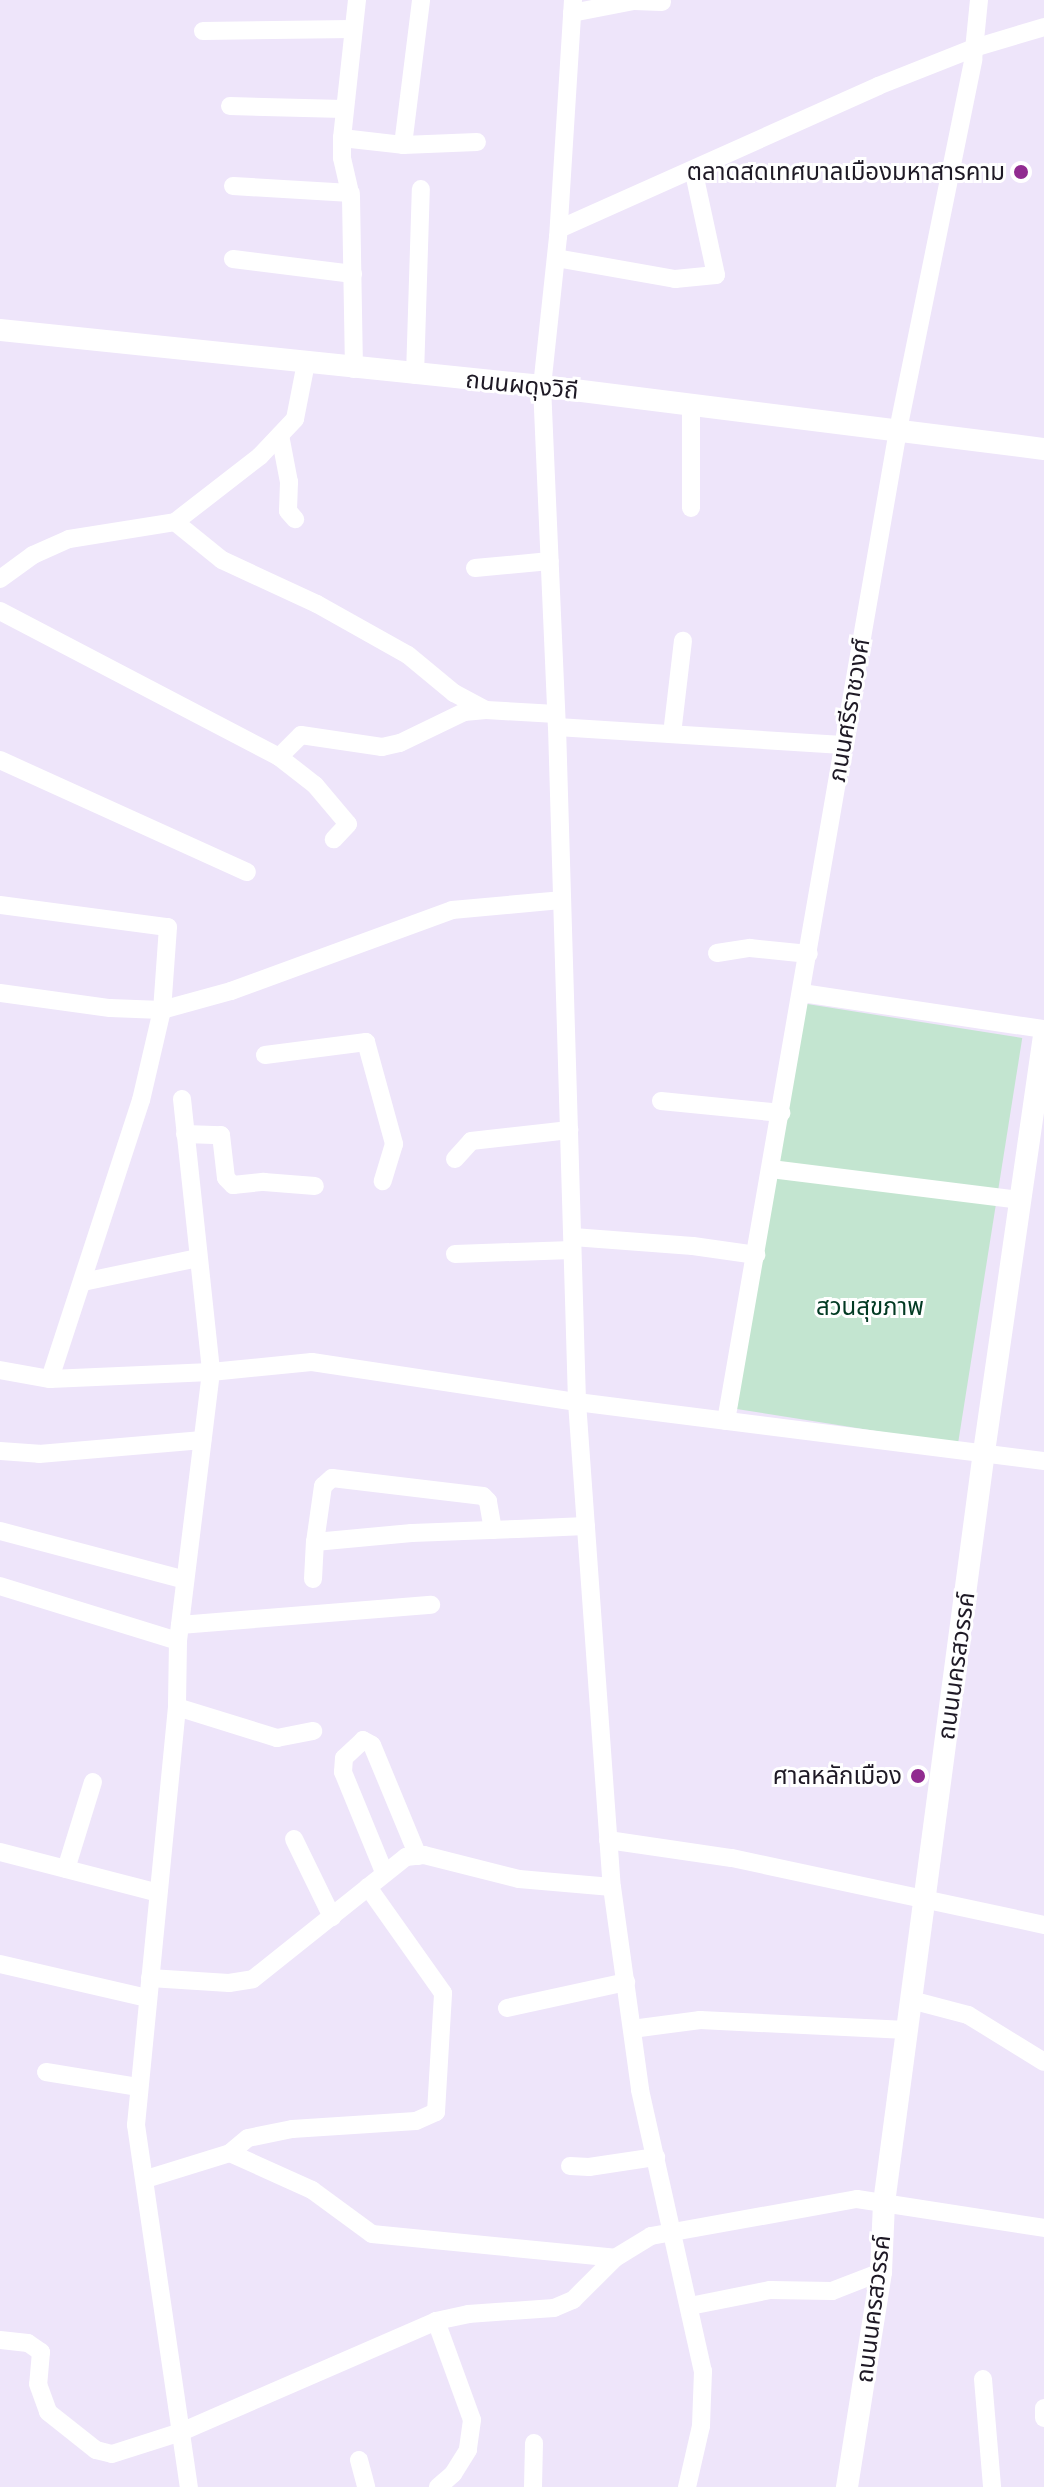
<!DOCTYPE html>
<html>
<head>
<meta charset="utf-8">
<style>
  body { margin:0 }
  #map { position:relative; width:1044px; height:2487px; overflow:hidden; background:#eee5fa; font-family:"Space Grotesk","Noto Sans Thai",sans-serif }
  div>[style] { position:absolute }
  .green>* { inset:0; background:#c3e5d0; transform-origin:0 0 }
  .minor>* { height:18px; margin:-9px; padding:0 9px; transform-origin:9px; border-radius:9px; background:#fff }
  .major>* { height:22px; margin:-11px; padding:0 11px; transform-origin:11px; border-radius:11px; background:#fff }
  .dots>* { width:22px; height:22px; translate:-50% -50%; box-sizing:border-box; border:4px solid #fff; border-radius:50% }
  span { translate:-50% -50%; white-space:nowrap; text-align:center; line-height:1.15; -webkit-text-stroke:6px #fff; paint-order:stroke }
  .poi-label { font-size:24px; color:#1e1925 }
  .right { translate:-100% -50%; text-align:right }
  .street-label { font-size:24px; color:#1e1925 }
  .park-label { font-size:24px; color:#023a23 }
</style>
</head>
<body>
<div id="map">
  <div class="green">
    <i style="left:801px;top:1003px;width:224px;height:411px;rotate:9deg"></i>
  </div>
  <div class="minor">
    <i style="left:573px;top:0;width:237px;rotate:93.6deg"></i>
    <i style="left:558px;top:237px;width:150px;rotate:96.1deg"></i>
    <i style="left:542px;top:386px;width:341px;rotate:87.5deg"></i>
    <i style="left:557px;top:727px;width:675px;rotate:88.3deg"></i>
    <i style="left:577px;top:1402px;width:486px;rotate:85.9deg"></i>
    <i style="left:612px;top:1887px;width:205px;rotate:82.1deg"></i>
    <i style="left:640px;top:2090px;width:288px;rotate:77.4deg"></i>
    <i style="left:703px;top:2371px;width:55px;rotate:92.1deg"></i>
    <i style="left:701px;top:2426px;width:63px;rotate:102.9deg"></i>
    <i style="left:572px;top:13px;width:63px;rotate:-11deg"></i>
    <i style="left:634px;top:1px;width:28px;rotate:2deg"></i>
    <i style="left:203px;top:31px;width:149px;rotate:-0.8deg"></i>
    <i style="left:230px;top:106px;width:114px;rotate:1.5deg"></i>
    <i style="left:342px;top:138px;width:61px;rotate:6.5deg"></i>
    <i style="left:403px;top:145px;width:146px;rotate:-82.9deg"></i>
    <i style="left:403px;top:145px;width:74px;rotate:-2.3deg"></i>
    <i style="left:233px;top:186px;width:118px;rotate:3.4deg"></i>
    <i style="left:559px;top:229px;width:350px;rotate:-24.1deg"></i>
    <i style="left:878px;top:86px;width:103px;rotate:-21.6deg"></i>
    <i style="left:974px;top:48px;width:73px;rotate:-16.7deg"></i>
    <i style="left:556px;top:258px;width:121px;rotate:10deg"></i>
    <i style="left:675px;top:279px;width:41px;rotate:-5.6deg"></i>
    <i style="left:716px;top:275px;width:108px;rotate:-102.2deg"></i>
    <i style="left:233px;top:259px;width:121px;rotate:7.1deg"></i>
    <i style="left:354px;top:369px;width:172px;rotate:-91deg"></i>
    <i style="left:351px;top:197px;width:40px;rotate:-103deg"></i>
    <i style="left:342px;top:158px;width:20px;rotate:-90deg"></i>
    <i style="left:342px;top:138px;width:139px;rotate:-83.8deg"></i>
    <i style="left:415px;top:375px;width:186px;rotate:-88.2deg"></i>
    <i style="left:691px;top:404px;width:104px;rotate:90deg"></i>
    <i style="left:280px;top:435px;width:48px;rotate:79.2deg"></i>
    <i style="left:289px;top:482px;width:29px;rotate:92deg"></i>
    <i style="left:288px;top:511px;width:11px;rotate:49deg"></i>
    <i style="left:175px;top:522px;width:60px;rotate:39deg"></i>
    <i style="left:222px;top:560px;width:105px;rotate:24.9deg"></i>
    <i style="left:317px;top:604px;width:104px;rotate:29.3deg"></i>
    <i style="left:408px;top:655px;width:60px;rotate:39.6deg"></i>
    <i style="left:454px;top:693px;width:36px;rotate:28deg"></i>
    <i style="left:486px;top:710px;width:70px;rotate:3.3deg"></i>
    <i style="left:475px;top:568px;width:75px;rotate:-5.3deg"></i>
    <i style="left:0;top:579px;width:41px;rotate:-36deg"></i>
    <i style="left:33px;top:555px;width:39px;rotate:-24deg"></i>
    <i style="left:69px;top:539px;width:107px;rotate:-9.1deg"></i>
    <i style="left:175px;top:522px;width:108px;rotate:-37.8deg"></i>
    <i style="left:260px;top:456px;width:51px;rotate:-46.6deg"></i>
    <i style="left:295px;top:419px;width:57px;rotate:-78.9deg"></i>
    <i style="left:0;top:611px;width:315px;rotate:27.6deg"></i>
    <i style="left:279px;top:757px;width:46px;rotate:37.9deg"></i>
    <i style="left:315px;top:785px;width:51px;rotate:49.8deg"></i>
    <i style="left:348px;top:824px;width:21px;rotate:133deg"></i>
    <i style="left:557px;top:727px;width:286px;rotate:3.6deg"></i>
    <i style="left:672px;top:734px;width:94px;rotate:-83.3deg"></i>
    <i style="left:279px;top:757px;width:31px;rotate:-45deg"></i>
    <i style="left:301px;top:735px;width:82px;rotate:8.4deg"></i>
    <i style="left:382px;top:747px;width:18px;rotate:-13deg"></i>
    <i style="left:400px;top:743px;width:71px;rotate:-25.8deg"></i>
    <i style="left:464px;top:712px;width:22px;rotate:-5deg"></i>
    <i style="left:0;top:760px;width:271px;rotate:24.4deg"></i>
    <i style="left:0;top:905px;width:169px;rotate:7.5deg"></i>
    <i style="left:168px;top:927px;width:83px;rotate:94.1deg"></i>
    <i style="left:162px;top:1010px;width:92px;rotate:103.1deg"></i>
    <i style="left:141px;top:1100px;width:293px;rotate:108.1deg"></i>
    <i style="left:717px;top:953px;width:33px;rotate:-9deg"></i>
    <i style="left:750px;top:948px;width:59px;rotate:5.8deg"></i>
    <i style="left:0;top:993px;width:111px;rotate:7.8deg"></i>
    <i style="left:110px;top:1008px;width:52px;rotate:2.2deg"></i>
    <i style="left:162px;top:1010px;width:72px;rotate:-15.4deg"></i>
    <i style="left:231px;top:991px;width:235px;rotate:-20.1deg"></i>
    <i style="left:452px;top:910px;width:109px;rotate:-5.2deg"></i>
    <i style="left:802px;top:993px;width:245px;rotate:8.5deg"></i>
    <i style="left:265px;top:1055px;width:102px;rotate:-7.3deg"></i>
    <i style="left:366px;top:1042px;width:106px;rotate:74.6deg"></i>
    <i style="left:394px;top:1144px;width:39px;rotate:107deg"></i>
    <i style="left:182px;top:1099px;width:275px;rotate:83.9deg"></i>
    <i style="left:211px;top:1372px;width:271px;rotate:97deg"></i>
    <i style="left:178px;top:1641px;width:66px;rotate:90.9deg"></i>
    <i style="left:177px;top:1707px;width:420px;rotate:95.6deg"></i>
    <i style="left:136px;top:2125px;width:366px;rotate:81.7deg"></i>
    <i style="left:661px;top:1101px;width:121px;rotate:5.7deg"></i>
    <i style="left:185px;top:1134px;width:36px;rotate:2deg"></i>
    <i style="left:221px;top:1135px;width:43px;rotate:83.4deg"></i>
    <i style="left:226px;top:1178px;width:10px;rotate:45deg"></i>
    <i style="left:233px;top:1185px;width:31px;rotate:-6deg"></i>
    <i style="left:264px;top:1182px;width:51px;rotate:4.5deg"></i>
    <i style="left:455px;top:1159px;width:24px;rotate:-48deg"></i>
    <i style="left:471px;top:1141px;width:99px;rotate:-6.4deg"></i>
    <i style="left:771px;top:1169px;width:252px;rotate:7.1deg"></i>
    <i style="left:573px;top:1237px;width:120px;rotate:4.3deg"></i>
    <i style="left:693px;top:1246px;width:64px;rotate:8.1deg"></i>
    <i style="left:455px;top:1254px;width:117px;rotate:-2deg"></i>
    <i style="left:83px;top:1282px;width:117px;rotate:-11.8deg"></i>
    <i style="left:0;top:1370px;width:51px;rotate:10.2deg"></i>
    <i style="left:50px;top:1379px;width:161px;rotate:-2.5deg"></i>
    <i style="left:211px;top:1372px;width:101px;rotate:-5.7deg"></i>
    <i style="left:312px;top:1362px;width:268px;rotate:8.6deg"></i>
    <i style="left:577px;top:1402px;width:471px;rotate:7.2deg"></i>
    <i style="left:726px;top:1421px;width:1006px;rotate:-80.15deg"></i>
    <i style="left:898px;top:430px;width:378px;rotate:-78.5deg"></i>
    <i style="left:973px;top:60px;width:60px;rotate:-84.3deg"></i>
    <i style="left:0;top:1451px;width:39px;rotate:4deg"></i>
    <i style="left:39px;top:1454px;width:164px;rotate:-4.9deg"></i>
    <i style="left:493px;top:1530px;width:29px;rotate:-100deg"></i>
    <i style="left:488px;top:1501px;width:7px;rotate:-135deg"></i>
    <i style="left:483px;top:1496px;width:152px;rotate:-173.2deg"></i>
    <i style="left:332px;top:1478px;width:12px;rotate:138deg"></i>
    <i style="left:323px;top:1486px;width:57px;rotate:98.1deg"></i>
    <i style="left:315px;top:1542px;width:97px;rotate:-5.3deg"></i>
    <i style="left:412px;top:1533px;width:105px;rotate:-2.2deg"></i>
    <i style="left:517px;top:1529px;width:69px;rotate:-2.5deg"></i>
    <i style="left:0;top:1531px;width:191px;rotate:14.8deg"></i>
    <i style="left:313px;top:1579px;width:37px;rotate:-87deg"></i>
    <i style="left:0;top:1586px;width:186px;rotate:17.2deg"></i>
    <i style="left:180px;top:1625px;width:252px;rotate:-4.6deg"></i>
    <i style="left:177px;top:1707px;width:105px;rotate:17.2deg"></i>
    <i style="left:277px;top:1738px;width:37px;rotate:-11deg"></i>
    <i style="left:294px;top:1839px;width:87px;rotate:64deg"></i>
    <i style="left:608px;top:1840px;width:125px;rotate:8.3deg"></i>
    <i style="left:732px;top:1858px;width:319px;rotate:12.1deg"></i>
    <i style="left:0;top:1852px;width:163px;rotate:14.5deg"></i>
    <i style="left:66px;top:1869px;width:91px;rotate:-72.8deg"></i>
    <i style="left:384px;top:1872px;width:108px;rotate:-112.3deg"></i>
    <i style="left:343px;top:1772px;width:14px;rotate:-86deg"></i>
    <i style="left:344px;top:1758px;width:26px;rotate:-43deg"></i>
    <i style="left:363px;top:1740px;width:10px;rotate:29deg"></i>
    <i style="left:372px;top:1745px;width:120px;rotate:67.5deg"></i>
    <i style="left:0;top:1964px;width:151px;rotate:13deg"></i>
    <i style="left:150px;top:1978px;width:79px;rotate:3.6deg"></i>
    <i style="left:229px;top:1983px;width:24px;rotate:-9deg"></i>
    <i style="left:253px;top:1979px;width:196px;rotate:-38.6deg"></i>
    <i style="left:406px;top:1857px;width:18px;rotate:-6deg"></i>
    <i style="left:424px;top:1855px;width:98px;rotate:14.2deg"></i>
    <i style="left:519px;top:1879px;width:93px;rotate:4.9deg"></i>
    <i style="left:911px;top:2000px;width:59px;rotate:14.7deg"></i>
    <i style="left:968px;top:2015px;width:89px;rotate:31.7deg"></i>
    <i style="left:507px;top:2008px;width:122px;rotate:-12.3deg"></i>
    <i style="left:632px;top:2029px;width:69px;rotate:-7.5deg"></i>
    <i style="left:700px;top:2020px;width:207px;rotate:2.8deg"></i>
    <i style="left:46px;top:2072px;width:94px;rotate:9.2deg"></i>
    <i style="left:230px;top:2153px;width:90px;rotate:24.3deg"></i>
    <i style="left:312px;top:2190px;width:74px;rotate:36.3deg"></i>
    <i style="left:372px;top:2234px;width:244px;rotate:5.6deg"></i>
    <i style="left:570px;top:2166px;width:19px;rotate:3deg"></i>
    <i style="left:589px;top:2167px;width:68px;rotate:-8.5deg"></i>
    <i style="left:146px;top:2179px;width:88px;rotate:-17.2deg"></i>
    <i style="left:230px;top:2153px;width:23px;rotate:-40deg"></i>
    <i style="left:248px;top:2138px;width:45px;rotate:-11.6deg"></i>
    <i style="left:292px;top:2129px;width:124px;rotate:-3.7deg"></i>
    <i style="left:416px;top:2121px;width:22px;rotate:-24deg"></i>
    <i style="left:436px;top:2112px;width:119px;rotate:-86.6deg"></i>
    <i style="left:443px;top:1993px;width:130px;rotate:-125.3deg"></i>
    <i style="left:690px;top:2306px;width:82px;rotate:-11.3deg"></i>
    <i style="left:770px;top:2290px;width:62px;rotate:0.9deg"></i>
    <i style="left:832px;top:2291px;width:53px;rotate:-21.2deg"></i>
    <i style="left:436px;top:2321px;width:105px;rotate:70deg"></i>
    <i style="left:472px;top:2420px;width:30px;rotate:98deg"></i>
    <i style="left:468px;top:2450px;width:28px;rotate:122deg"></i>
    <i style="left:453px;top:2474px;width:20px;rotate:139deg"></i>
    <i style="left:0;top:2340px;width:28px;rotate:6deg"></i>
    <i style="left:28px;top:2343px;width:16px;rotate:35deg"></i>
    <i style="left:41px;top:2352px;width:32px;rotate:95deg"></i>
    <i style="left:38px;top:2384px;width:30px;rotate:70deg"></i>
    <i style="left:48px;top:2412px;width:61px;rotate:38.4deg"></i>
    <i style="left:96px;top:2450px;width:16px;rotate:14deg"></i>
    <i style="left:112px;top:2454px;width:72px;rotate:-17.7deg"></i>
    <i style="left:181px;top:2432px;width:278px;rotate:-23.5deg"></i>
    <i style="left:436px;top:2321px;width:33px;rotate:-12deg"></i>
    <i style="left:468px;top:2314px;width:86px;rotate:-4deg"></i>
    <i style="left:554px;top:2308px;width:21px;rotate:-23deg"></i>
    <i style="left:573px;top:2300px;width:59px;rotate:-45deg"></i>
    <i style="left:615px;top:2258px;width:42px;rotate:-31.4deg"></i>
    <i style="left:651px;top:2236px;width:209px;rotate:-10.2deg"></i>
    <i style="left:857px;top:2199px;width:189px;rotate:8.8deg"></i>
    <i style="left:983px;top:2379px;width:108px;rotate:85.2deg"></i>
    <i style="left:1044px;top:2408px;width:10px;rotate:90deg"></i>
    <i style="left:359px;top:2460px;width:28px;rotate:75deg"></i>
    <i style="left:533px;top:2487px;width:44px;rotate:-88.7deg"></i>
  </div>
  <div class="major">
    <i style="left:0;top:330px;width:545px;rotate:5.9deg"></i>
    <i style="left:542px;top:386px;width:506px;rotate:7.15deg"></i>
    <i style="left:847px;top:2487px;width:218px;rotate:-81deg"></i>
    <i style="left:881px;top:2272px;width:69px;rotate:-87.5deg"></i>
    <i style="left:884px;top:2203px;width:758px;rotate:-82.42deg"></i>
    <i style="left:984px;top:1452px;width:419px;rotate:-81.8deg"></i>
  </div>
  <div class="dots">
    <i style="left:1021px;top:172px;background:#912b90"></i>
    <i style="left:918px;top:1776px;background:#912b90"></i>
  </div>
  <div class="poi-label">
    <span class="right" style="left:1005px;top:172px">ตลาดสดเทศบาลเมืองมหาสารคาม</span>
    <span class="right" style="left:902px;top:1776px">ศาลหลักเมือง</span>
  </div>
  <div class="street-label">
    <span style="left:522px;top:385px;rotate:6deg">ถนนผดุงวิถี</span>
    <span style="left:849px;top:710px;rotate:-80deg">ภนนศรีราชวงศ์</span>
    <span style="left:956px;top:1666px;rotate:-82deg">ถนนนครสวรรค์</span>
    <span style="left:873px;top:2309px;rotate:-83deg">ถนนนครสวรรค์</span>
  </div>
  <div class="park-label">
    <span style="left:870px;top:1307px">สวนสุขภาพ</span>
  </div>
</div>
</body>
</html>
